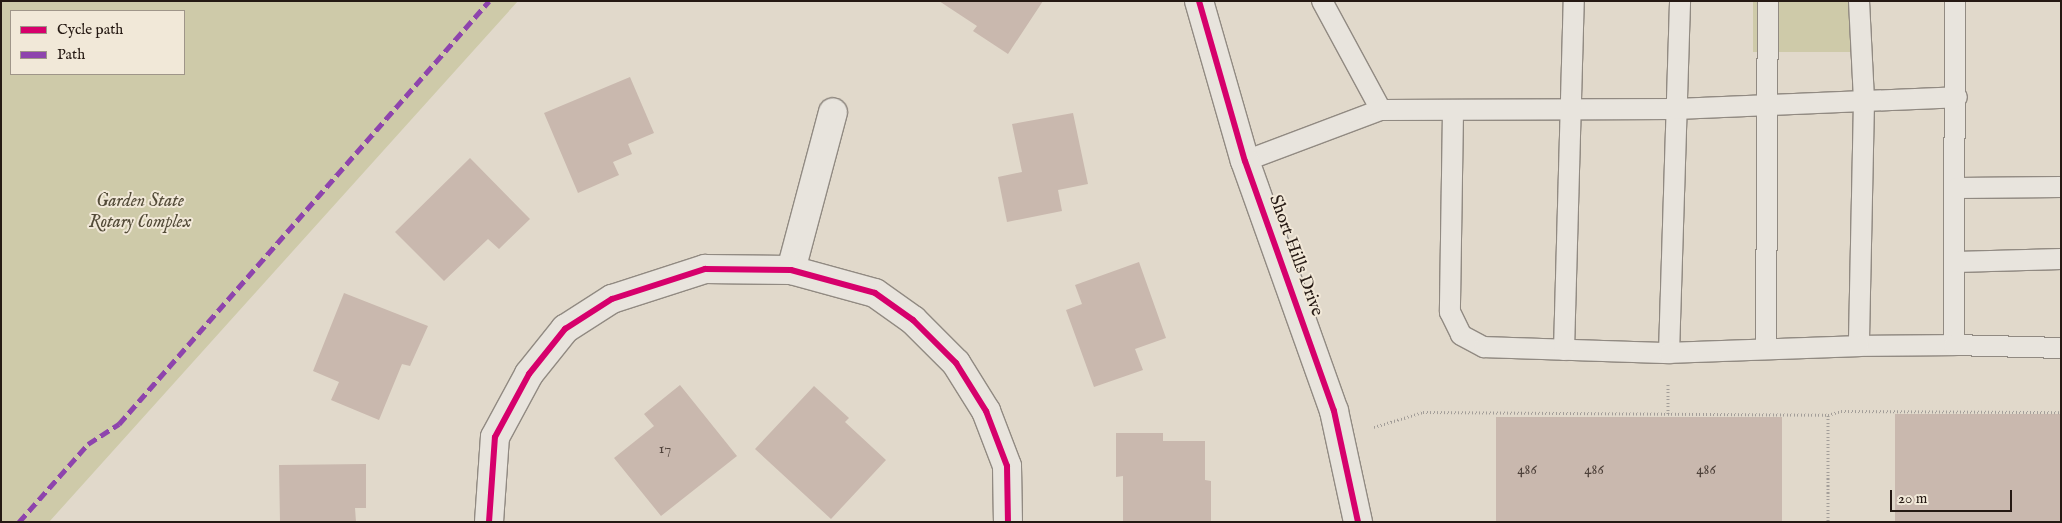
<!DOCTYPE html>
<html>
<head>
<meta charset="utf-8">
<style>
  body { margin:0 }
  #map { position:relative; width:2062px; height:523px; overflow:hidden; background:#e1d9cb; font-family:"IM FELL English",serif }
  div>[style] { position:absolute }
  .green>* { inset:0; background:#cecaa9; transform-origin:0 0 }
  .building>* { inset:0; background:#c9b8ae; transform-origin:0 0 }
  .path>* { height:3px; margin-top:-1.5px; transform-origin:0; background:repeating-linear-gradient(90deg,#a39e99 0 1px,transparent 0 3.5px) }
  .roads { filter:drop-shadow(1px 0 #918a82) drop-shadow(-1px 0 #918a82) drop-shadow(0 1px #918a82) drop-shadow(0 -1px #918a82) }
  .lane>* { height:20px; margin:-10px; padding:0 10px; transform-origin:10px; border-radius:10px; background:#e8e4dd }
  .street>* { height:28px; margin:-14px; padding:0 14px; transform-origin:14px; border-radius:14px; background:#e8e4dd }
  .quiet>* { height:5px; margin-top:-2.5px; transform-origin:0; background:repeating-linear-gradient(90deg,#8e44ad 0 10px,transparent 0 15px) }
  .cycleway>* { height:6px; margin:-3px; padding:0 3px; transform-origin:3px; border-radius:3px; background:#d6006c }
  span { translate:-50% -50%; white-space:nowrap; text-align:center; line-height:1.15; -webkit-text-stroke:4px #f1e8d8; paint-order:stroke }
  .number-label { font-size:15px; color:#4e413a }
  .number-label span { -webkit-text-stroke-width:0 }
  .park-label { font-size:18px; color:#534b38; font-style:italic }
  .street-label { font-size:18px; color:#251913 }
  .frame { position:absolute; inset:0; border:2px solid #251913; pointer-events:none }
  .legend { position:absolute; left:10px; top:10px; width:175px; height:65px; box-sizing:border-box; background:#f1e8d8; border:1px solid #9f9589; margin:0; padding:6px 9px; list-style:none; font-size:15px; color:#251913 }
  .legend li { display:flex; align-items:center; gap:10px; height:25px }
  .legend b { width:25px; border:1px solid #9f9589 }
  .scale { position:absolute; left:1890px; top:490px; width:122px; height:22px; box-sizing:border-box; border:2px solid #251913; border-top:0; padding-left:6px; font-size:15px; line-height:18px; white-space:nowrap; color:#251913; -webkit-text-stroke:4px #f1e8d8; paint-order:stroke }
</style>
</head>
<body>
<div id="map">
  <div class="green">
    <i style="clip-path:polygon(evenodd,1px 1px,518px 1px,49px 522px,1px 522px,1px 1px,11px 11px,184px 11px,184px 74px,11px 74px,11px 11px)"></i>
    <i style="left:1753px;top:1px;width:103px;height:51px"></i>
  </div>
  <div class="building">
    <i style="clip-path:polygon(939px 1px,1043px 1px,1008px 54px,973px 31px,977px 26px)"></i>
    <i style="clip-path:polygon(630px 77px,654px 133px,628px 144px,632px 154px,613px 162px,619px 175px,578px 193px,544px 113px)"></i>
    <i style="clip-path:polygon(1073px 113px,1088px 184px,1058px 190px,1062px 211px,1007px 222px,998px 177px,1022px 172px,1012px 124px)"></i>
    <i style="clip-path:polygon(470px 158px,530px 219px,499px 249px,488px 239px,444px 281px,395px 232px)"></i>
    <i style="clip-path:polygon(1139px 262px,1166px 338px,1135px 349px,1143px 370px,1094px 387px,1066px 310px,1082px 304px,1075px 285px)"></i>
    <i style="clip-path:polygon(344px 293px,428px 326px,410px 366px,402px 364px,379px 420px,331px 400px,339px 382px,313px 371px)"></i>
    <i style="clip-path:polygon(680px 385px,737px 456px,661px 516px,614px 458px,654px 426px,644px 414px)"></i>
    <i style="clip-path:polygon(814px 386px,849px 418px,845px 422px,886px 460px,831px 519px,755px 449px)"></i>
    <i style="left:1895px;top:414px;width:166px;height:108px"></i>
    <i style="left:1496px;top:417px;width:286px;height:105px"></i>
    <i style="clip-path:polygon(1116px 433px,1163px 433px,1163px 441px,1205px 441px,1205px 480px,1211px 481px,1211px 522px,1123px 522px,1123px 476px,1116px 477px)"></i>
    <i style="clip-path:polygon(366px 464px,366px 508px,355px 508px,356px 522px,280px 522px,279px 465px)"></i>
  </div>
  <div class="path">
    <i style="left:1668px;top:414px;width:31px;rotate:-90deg"></i>
    <i style="left:1828px;top:415px;width:14px;rotate:-17deg"></i>
    <i style="left:1841px;top:411px;width:220px;rotate:0.3deg"></i>
    <i style="left:1374px;top:427px;width:51px;rotate:-17deg"></i>
    <i style="left:1423px;top:412px;width:405px;rotate:0.4deg"></i>
    <i style="left:1828px;top:415px;width:107px;rotate:90deg"></i>
  </div>
  <div class="roads">
    <div class="lane">
      <i style="left:1322px;top:1px;width:124px;rotate:61.6deg"></i>
      <i style="left:1859px;top:1px;width:100px;rotate:87.1deg"></i>
      <i style="left:1864px;top:101px;width:245px;rotate:91.2deg"></i>
      <i style="left:1859px;top:346px;width:95px;rotate:-0.6deg"></i>
      <i style="left:1955px;top:1px;width:344px;rotate:90.2deg"></i>
      <i style="left:1954px;top:345px;width:107px;rotate:1.6deg"></i>
      <i style="left:1453px;top:112px;width:200px;rotate:90.9deg"></i>
      <i style="left:1450px;top:312px;width:25px;rotate:64deg"></i>
      <i style="left:1461px;top:335px;width:26px;rotate:28deg"></i>
      <i style="left:1484px;top:347px;width:185px;rotate:1.9deg"></i>
      <i style="left:1669px;top:353px;width:352px;rotate:-88.2deg"></i>
      <i style="left:1245px;top:161px;width:145px;rotate:-20.6deg"></i>
      <i style="left:1381px;top:110px;width:295px;rotate:-0.2deg"></i>
      <i style="left:1676px;top:109px;width:281px;rotate:-2.4deg"></i>
      <i style="left:1957px;top:188px;width:104px;rotate:-0.6deg"></i>
      <i style="left:1956px;top:262px;width:105px;rotate:-1.6deg"></i>
      <i style="left:1766px;top:349px;width:348px;rotate:-89.7deg"></i>
      <i style="left:1564px;top:350px;width:349px;rotate:-88.4deg"></i>
      <i style="left:1669px;top:353px;width:190px;rotate:-2.1deg"></i>
    </div>
    <div class="street">
      <i style="left:1199px;top:1px;width:166px;rotate:74deg"></i>
      <i style="left:1245px;top:161px;width:265px;rotate:70.4deg"></i>
      <i style="left:1334px;top:411px;width:114px;rotate:77.8deg"></i>
      <i style="left:791px;top:270px;width:163px;rotate:-75.1deg"></i>
      <i style="left:489px;top:522px;width:85px;rotate:-86deg"></i>
      <i style="left:495px;top:437px;width:72px;rotate:-61.6deg"></i>
      <i style="left:529px;top:374px;width:58px;rotate:-51.3deg"></i>
      <i style="left:565px;top:329px;width:56px;rotate:-32.6deg"></i>
      <i style="left:612px;top:299px;width:98px;rotate:-17.9deg"></i>
      <i style="left:705px;top:269px;width:86px;rotate:0.7deg"></i>
      <i style="left:791px;top:270px;width:87px;rotate:15.3deg"></i>
      <i style="left:875px;top:293px;width:47px;rotate:35.4deg"></i>
      <i style="left:913px;top:320px;width:61px;rotate:45deg"></i>
      <i style="left:956px;top:363px;width:57px;rotate:58deg"></i>
      <i style="left:986px;top:411px;width:59px;rotate:69.1deg"></i>
      <i style="left:1007px;top:466px;width:56px;rotate:89deg"></i>
    </div>
  </div>
  <div class="quiet">
    <i style="left:19px;top:522px;width:104px;rotate:-48.5deg"></i>
    <i style="left:88px;top:444px;width:37px;rotate:-33deg"></i>
    <i style="left:119px;top:424px;width:562px;rotate:-48.82deg"></i>
  </div>
  <div class="cycleway">
    <i style="left:1199px;top:1px;width:166px;rotate:74deg"></i>
    <i style="left:1245px;top:161px;width:265px;rotate:70.4deg"></i>
    <i style="left:1334px;top:411px;width:114px;rotate:77.8deg"></i>
    <i style="left:489px;top:522px;width:85px;rotate:-86deg"></i>
    <i style="left:495px;top:437px;width:72px;rotate:-61.6deg"></i>
    <i style="left:529px;top:374px;width:58px;rotate:-51.3deg"></i>
    <i style="left:565px;top:329px;width:56px;rotate:-32.6deg"></i>
    <i style="left:612px;top:299px;width:98px;rotate:-17.9deg"></i>
    <i style="left:705px;top:269px;width:86px;rotate:0.7deg"></i>
    <i style="left:791px;top:270px;width:87px;rotate:15.3deg"></i>
    <i style="left:875px;top:293px;width:47px;rotate:35.4deg"></i>
    <i style="left:913px;top:320px;width:61px;rotate:45deg"></i>
    <i style="left:956px;top:363px;width:57px;rotate:58deg"></i>
    <i style="left:986px;top:411px;width:59px;rotate:69.1deg"></i>
    <i style="left:1007px;top:466px;width:56px;rotate:89deg"></i>
  </div>
  <div class="number-label">
    <span style="left:665px;top:449px">17</span>
    <span style="left:1527px;top:470px">486</span>
    <span style="left:1594px;top:470px">486</span>
    <span style="left:1706px;top:470px">486</span>
  </div>
  <div class="park-label">
    <span style="left:140px;top:213px">Garden State<br>Rotary Complex</span>
  </div>
  <div class="street-label">
    <span style="left:1295px;top:256px;rotate:70deg">Short Hills Drive</span>
  </div>
  <div class="frame"></div>
  <ul class="legend">
  <li><b style="height:6px;background:#d6006c"></b>Cycle path</li>
  <li><b style="height:6px;background:#8e44ad"></b>Path</li>
  </ul>
  <div class="scale">20 m</div>
</div>
</body>
</html>
